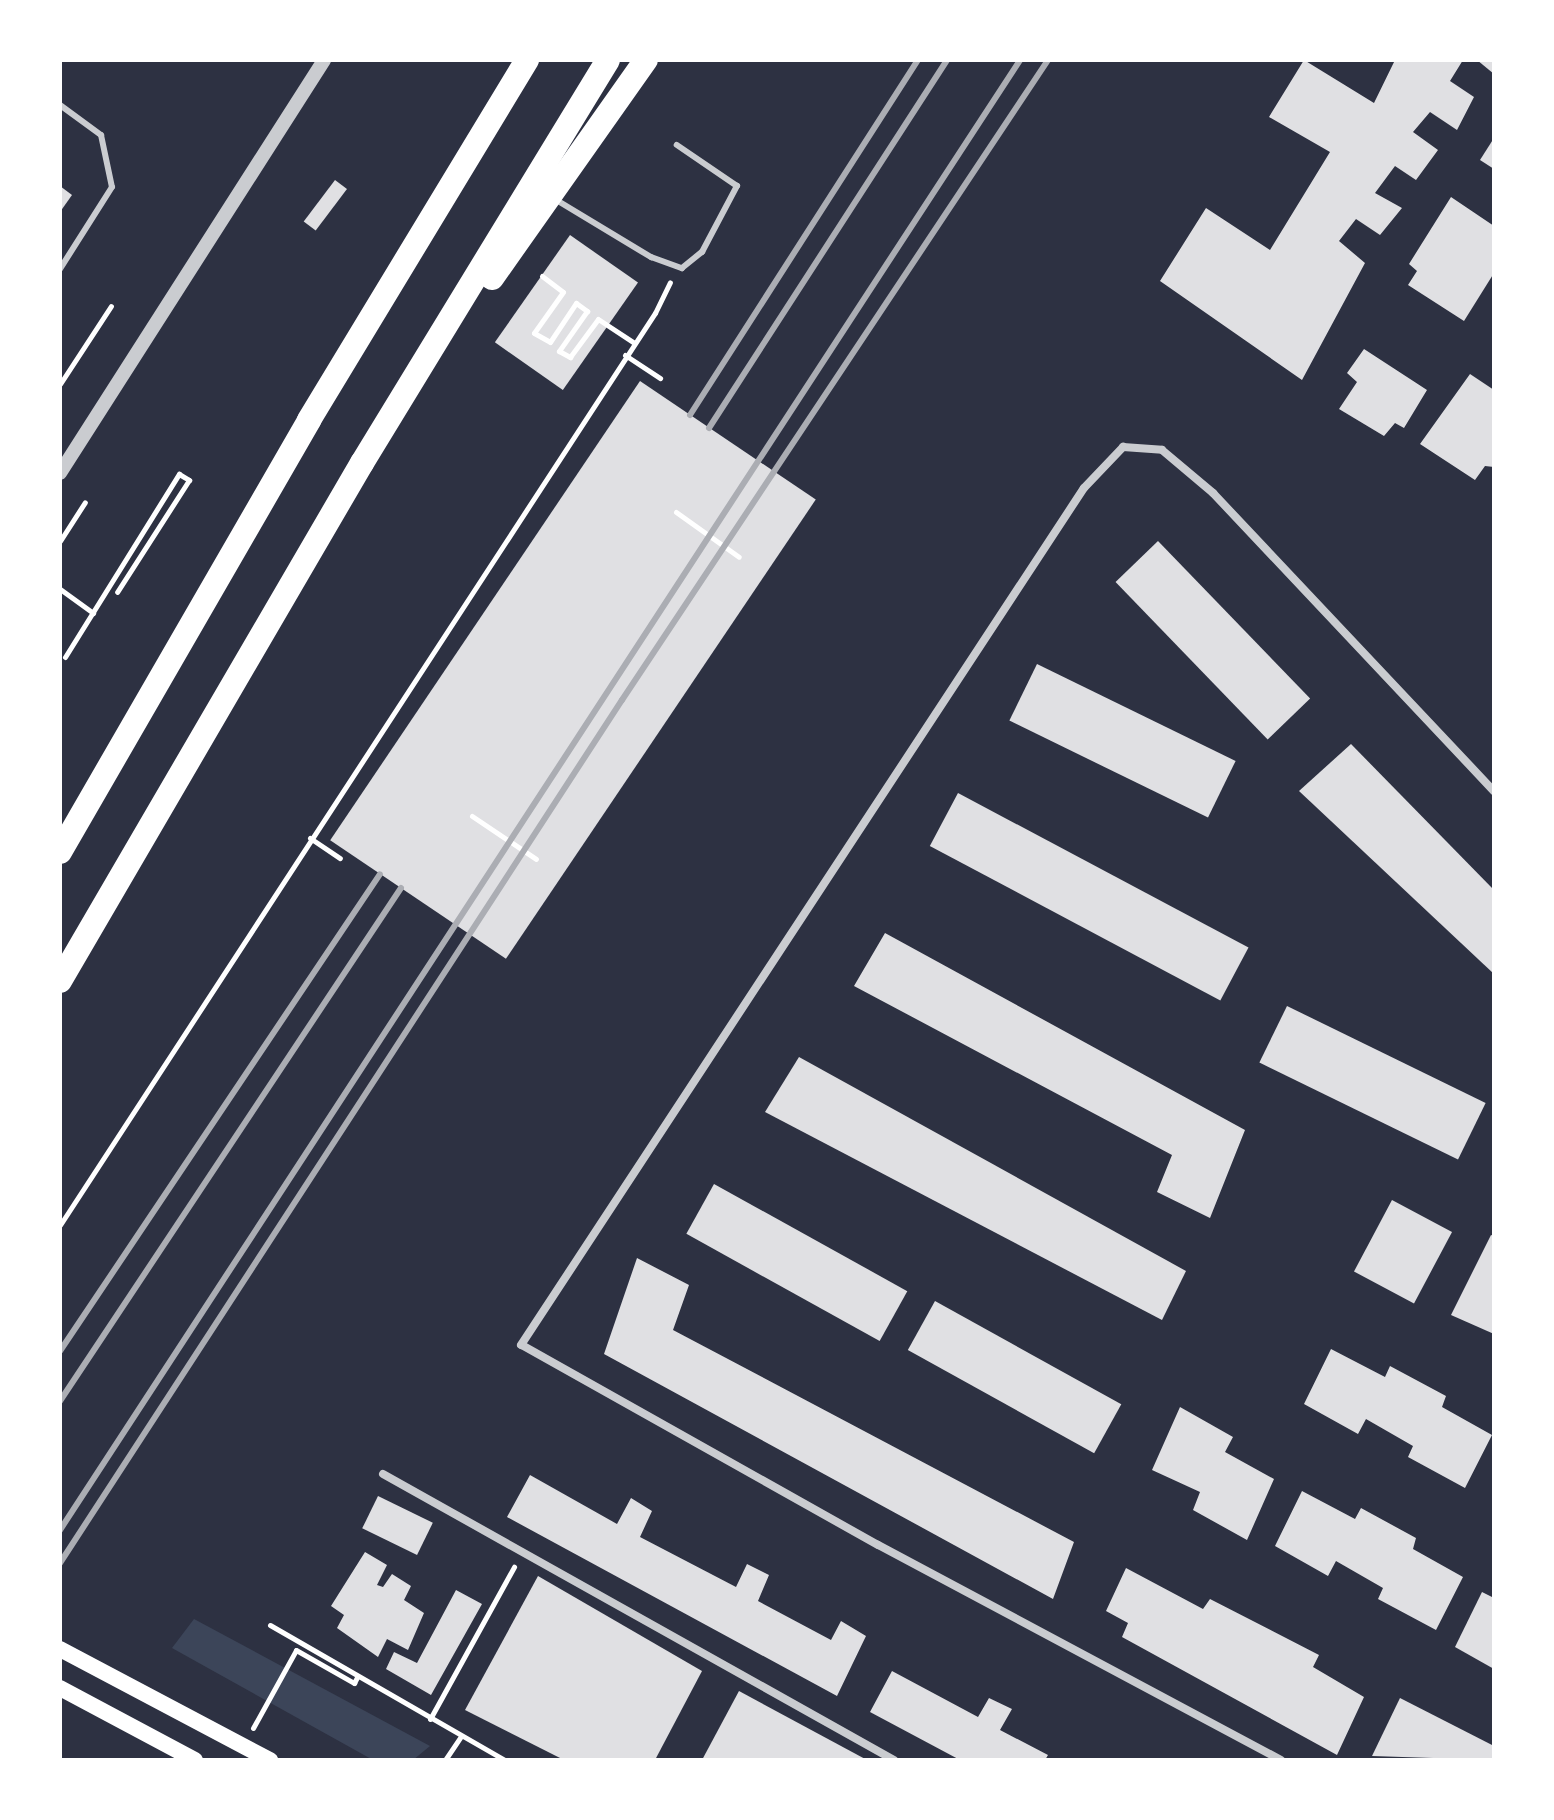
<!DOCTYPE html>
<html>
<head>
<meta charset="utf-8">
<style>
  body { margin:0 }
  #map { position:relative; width:1554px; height:1820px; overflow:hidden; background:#2d3142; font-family:"Roboto Condensed",sans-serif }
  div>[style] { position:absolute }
  .green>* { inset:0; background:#3c4559 }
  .building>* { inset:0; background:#e0e0e3; transform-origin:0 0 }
  .path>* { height:5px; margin:-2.5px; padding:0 2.5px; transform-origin:2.5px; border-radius:2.5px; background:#fff }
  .service>* { height:6px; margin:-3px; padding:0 3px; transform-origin:3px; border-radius:3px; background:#caccd0 }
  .minor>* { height:8px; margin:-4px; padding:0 4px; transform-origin:4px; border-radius:4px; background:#caccd0 }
  .tertiary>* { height:14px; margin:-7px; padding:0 7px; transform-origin:7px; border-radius:7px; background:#caccd0 }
  .secondary>* { height:16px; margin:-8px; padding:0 8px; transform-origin:8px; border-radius:8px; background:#fff }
  .motorway>* { height:24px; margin:-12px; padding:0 12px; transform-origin:12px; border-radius:12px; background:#fff }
  .rail>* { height:6px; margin:-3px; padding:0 3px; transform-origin:3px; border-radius:3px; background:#abadb3 }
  span { translate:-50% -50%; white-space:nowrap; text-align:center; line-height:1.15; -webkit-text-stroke:6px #fff; paint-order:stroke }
  .frame { position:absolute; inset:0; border:62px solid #fff; pointer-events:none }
</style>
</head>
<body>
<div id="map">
  <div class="green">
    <i style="clip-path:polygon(194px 1619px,430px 1746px,413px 1760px,373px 1760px,172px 1648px)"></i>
  </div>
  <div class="building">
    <i style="clip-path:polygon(1304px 60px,1374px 103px,1395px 60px,1463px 60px,1450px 81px,1474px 97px,1457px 130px,1430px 112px,1413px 132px,1438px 150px,1416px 180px,1395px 166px,1375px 193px,1402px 208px,1380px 235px,1356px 219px,1339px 241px,1365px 263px,1302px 380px,1160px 281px,1206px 208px,1270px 250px,1330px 152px,1269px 117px)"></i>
    <i style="clip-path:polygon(1477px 60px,1494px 60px,1494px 74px)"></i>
    <i style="clip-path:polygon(1494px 138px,1494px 169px,1480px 160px)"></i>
    <i style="left:335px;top:180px;width:15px;height:52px;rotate:37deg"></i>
    <i style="clip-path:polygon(60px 186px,72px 195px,60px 212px)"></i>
    <i style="clip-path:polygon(1451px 197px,1494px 226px,1494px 273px,1464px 321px,1408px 285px,1417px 271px,1409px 264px)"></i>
    <i style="left:570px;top:235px;width:83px;height:131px;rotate:35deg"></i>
    <i style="clip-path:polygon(1364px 349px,1427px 390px,1404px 428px,1395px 423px,1384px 436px,1339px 409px,1357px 382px,1347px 373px)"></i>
    <i style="clip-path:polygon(1470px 374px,1494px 390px,1494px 467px,1485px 466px,1475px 480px,1420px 444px)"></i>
    <i style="left:640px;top:381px;width:212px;height:554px;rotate:34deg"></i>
    <i style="left:1158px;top:541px;width:219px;height:59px;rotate:46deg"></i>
    <i style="left:1037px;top:664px;width:221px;height:63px;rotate:26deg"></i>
    <i style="clip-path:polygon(1351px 744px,1494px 890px,1494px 974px,1299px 791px)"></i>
    <i style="left:958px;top:793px;width:329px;height:60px;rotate:28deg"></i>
    <i style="clip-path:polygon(885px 933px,1245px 1130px,1210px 1218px,1157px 1192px,1172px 1155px,854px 986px)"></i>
    <i style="left:1287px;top:1006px;width:221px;height:63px;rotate:26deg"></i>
    <i style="clip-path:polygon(799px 1057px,1186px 1271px,1162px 1320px,765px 1112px)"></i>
    <i style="left:714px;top:1184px;width:221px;height:57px;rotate:29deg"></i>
    <i style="left:1392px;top:1200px;width:68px;height:81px;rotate:28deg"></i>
    <i style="clip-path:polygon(1491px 1235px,1494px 1236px,1494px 1334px,1451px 1315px)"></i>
    <i style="clip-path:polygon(637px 1258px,689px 1285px,673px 1330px,1074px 1542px,1053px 1599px,604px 1354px)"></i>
    <i style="left:935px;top:1301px;width:213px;height:56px;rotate:29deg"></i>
    <i style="clip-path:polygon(1331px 1349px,1385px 1377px,1390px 1366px,1446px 1396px,1442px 1407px,1492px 1435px,1465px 1488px,1408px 1457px,1413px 1446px,1366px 1419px,1358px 1434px,1304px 1404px)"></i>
    <i style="clip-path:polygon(1180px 1407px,1233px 1437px,1225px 1452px,1274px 1479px,1247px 1540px,1193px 1510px,1200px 1492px,1152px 1470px)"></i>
    <i style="clip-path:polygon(530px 1475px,617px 1524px,631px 1498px,652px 1511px,640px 1537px,736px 1587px,747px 1564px,769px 1575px,758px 1601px,831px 1640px,841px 1621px,866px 1636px,837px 1696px,507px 1517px)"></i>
    <i style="clip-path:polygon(1302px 1491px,1355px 1519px,1361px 1508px,1416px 1538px,1413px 1549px,1463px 1577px,1436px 1630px,1378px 1599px,1383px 1588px,1336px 1561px,1328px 1576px,1275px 1546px)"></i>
    <i style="left:378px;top:1496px;width:61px;height:36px;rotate:26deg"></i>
    <i style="clip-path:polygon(365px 1552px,387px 1565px,377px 1585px,383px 1587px,392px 1574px,411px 1586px,404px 1600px,424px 1613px,408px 1650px,387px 1639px,378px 1657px,337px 1628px,344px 1615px,331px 1606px)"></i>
    <i style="clip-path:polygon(1126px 1568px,1203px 1609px,1210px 1599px,1319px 1655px,1313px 1667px,1364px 1697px,1337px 1755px,1122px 1637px,1128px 1623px,1106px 1611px)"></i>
    <i style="clip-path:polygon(538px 1576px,702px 1671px,655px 1760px,564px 1760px,465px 1710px)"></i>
    <i style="clip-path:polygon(456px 1590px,482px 1604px,431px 1695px,386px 1669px,394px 1652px,417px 1663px)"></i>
    <i style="clip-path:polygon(1482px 1592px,1494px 1598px,1494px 1669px,1455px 1647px)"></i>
    <i style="clip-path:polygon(892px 1671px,978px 1717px,989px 1698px,1012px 1709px,1000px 1730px,1048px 1755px,1045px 1760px,960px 1760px,870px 1712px)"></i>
    <i style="clip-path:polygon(739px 1691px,867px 1760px,702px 1760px)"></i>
    <i style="clip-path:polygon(1400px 1698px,1494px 1746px,1494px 1760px,1372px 1756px)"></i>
  </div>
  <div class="path">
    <i style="left:542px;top:276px;width:26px;rotate:37deg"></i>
    <i style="left:563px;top:292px;width:50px;rotate:125.3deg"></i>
    <i style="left:534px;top:333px;width:18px;rotate:29deg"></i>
    <i style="left:550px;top:342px;width:47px;rotate:-56.3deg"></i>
    <i style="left:576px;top:303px;width:14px;rotate:36deg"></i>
    <i style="left:587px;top:311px;width:49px;rotate:125deg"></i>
    <i style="left:559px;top:351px;width:13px;rotate:29deg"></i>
    <i style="left:570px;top:357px;width:47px;rotate:-53.6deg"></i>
    <i style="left:598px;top:319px;width:42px;rotate:33.3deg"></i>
    <i style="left:625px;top:355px;width:42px;rotate:33.3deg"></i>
    <i style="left:60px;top:384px;width:93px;rotate:-56.8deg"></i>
    <i style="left:676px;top:512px;width:77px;rotate:35.5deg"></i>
    <i style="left:60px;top:541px;width:46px;rotate:-57.3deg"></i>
    <i style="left:60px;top:589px;width:41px;rotate:36deg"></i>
    <i style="left:65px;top:657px;width:216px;rotate:-58.1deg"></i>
    <i style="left:179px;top:474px;width:12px;rotate:31deg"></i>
    <i style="left:189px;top:480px;width:133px;rotate:122.7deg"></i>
    <i style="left:472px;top:816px;width:77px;rotate:33.9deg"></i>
    <i style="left:310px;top:838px;width:36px;rotate:34deg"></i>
    <i style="left:60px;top:1225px;width:1089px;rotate:-56.88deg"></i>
    <i style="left:655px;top:313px;width:34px;rotate:-64deg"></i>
    <i style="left:270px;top:1625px;width:271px;rotate:29.9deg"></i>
    <i style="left:430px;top:1719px;width:174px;rotate:-61.1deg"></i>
    <i style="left:253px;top:1728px;width:89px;rotate:-61.1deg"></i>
    <i style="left:296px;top:1650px;width:67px;rotate:29.6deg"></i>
    <i style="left:354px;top:1683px;width:7px;rotate:-63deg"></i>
    <i style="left:445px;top:1760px;width:29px;rotate:-56deg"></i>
  </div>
  <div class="service">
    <i style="left:60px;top:105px;width:51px;rotate:36.2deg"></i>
    <i style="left:101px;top:135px;width:53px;rotate:78.1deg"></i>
    <i style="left:112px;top:187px;width:97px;rotate:122.4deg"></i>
    <i style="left:558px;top:201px;width:109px;rotate:31.1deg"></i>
    <i style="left:651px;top:257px;width:33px;rotate:20deg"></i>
    <i style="left:682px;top:268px;width:26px;rotate:-39deg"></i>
    <i style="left:702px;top:252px;width:75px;rotate:-62.1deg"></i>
    <i style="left:737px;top:186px;width:73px;rotate:-145.7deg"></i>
  </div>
  <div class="minor">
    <i style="left:383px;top:1474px;width:586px;rotate:29.24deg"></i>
    <i style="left:1281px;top:1760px;width:457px;rotate:-151.9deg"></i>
    <i style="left:878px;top:1545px;width:409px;rotate:-150.7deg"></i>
    <i style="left:521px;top:1345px;width:1025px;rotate:-56.7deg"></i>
    <i style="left:1084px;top:488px;width:57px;rotate:-46.4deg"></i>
    <i style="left:1123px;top:447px;width:39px;rotate:4deg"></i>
    <i style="left:1162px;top:450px;width:67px;rotate:40.1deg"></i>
    <i style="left:1213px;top:493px;width:410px;rotate:46.7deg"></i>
  </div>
  <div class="tertiary">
    <i style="left:60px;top:473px;width:490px;rotate:-57.4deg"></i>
  </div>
  <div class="secondary">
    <i style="left:60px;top:1649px;width:238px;rotate:27.9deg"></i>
    <i style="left:60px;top:1688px;width:153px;rotate:28.1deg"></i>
  </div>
  <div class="motorway">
    <i style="left:492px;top:278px;width:267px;rotate:-54.8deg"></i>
    <i style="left:60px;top:852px;width:499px;rotate:-60deg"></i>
    <i style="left:309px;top:420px;width:421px;rotate:-58.8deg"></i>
    <i style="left:60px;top:981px;width:600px;rotate:-59.76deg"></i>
    <i style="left:362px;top:463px;width:472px;rotate:-58.6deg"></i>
  </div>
  <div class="rail">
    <i style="left:690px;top:415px;width:422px;rotate:-57.3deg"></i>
    <i style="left:709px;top:428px;width:438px;rotate:-57.1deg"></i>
    <i style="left:60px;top:1351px;width:574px;rotate:-56.14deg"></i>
    <i style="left:60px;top:1401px;width:616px;rotate:-56.39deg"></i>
    <i style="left:60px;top:1530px;width:1756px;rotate:-56.85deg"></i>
    <i style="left:60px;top:1563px;width:1030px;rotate:-56.93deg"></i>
    <i style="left:622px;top:700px;width:769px;rotate:-56.35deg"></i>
  </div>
  <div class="frame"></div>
</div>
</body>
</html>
